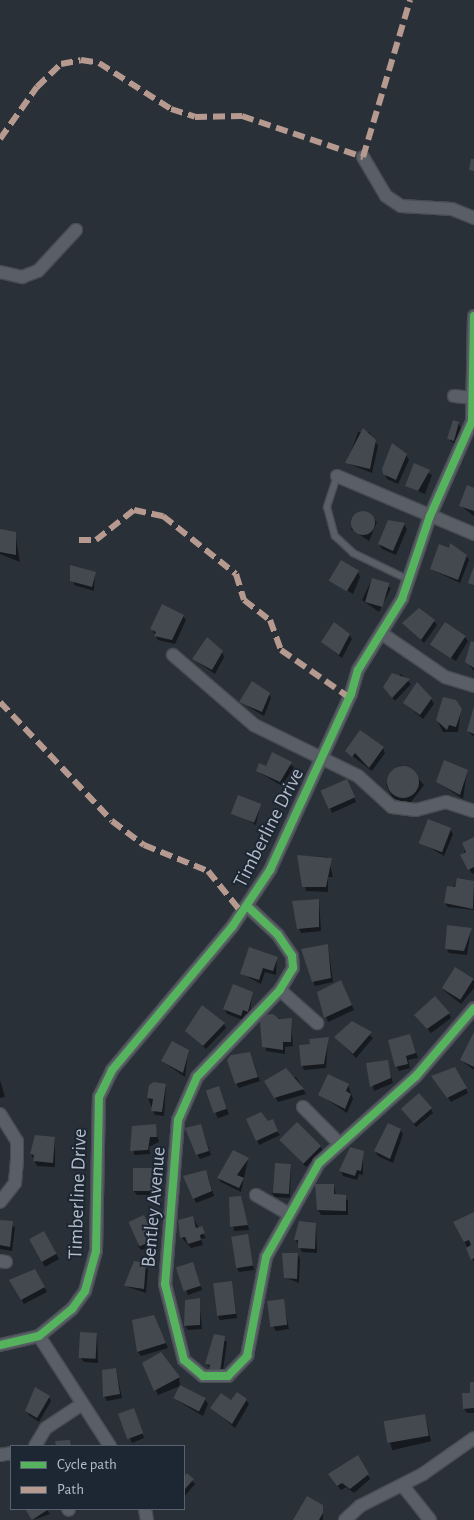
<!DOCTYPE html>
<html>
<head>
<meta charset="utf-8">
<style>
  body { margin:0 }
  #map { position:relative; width:474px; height:1520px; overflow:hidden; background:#2a3038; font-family:"Alegreya Sans",sans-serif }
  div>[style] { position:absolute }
  .shadow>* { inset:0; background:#0007; transform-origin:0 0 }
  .building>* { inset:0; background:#444950; transform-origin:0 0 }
  .round { border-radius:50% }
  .roads { filter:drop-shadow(1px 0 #484c53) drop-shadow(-1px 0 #484c53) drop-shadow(0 1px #484c53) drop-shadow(0 -1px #484c53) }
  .lane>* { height:6px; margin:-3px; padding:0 3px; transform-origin:3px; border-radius:3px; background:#5a5e66 }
  .street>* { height:12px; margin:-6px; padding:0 6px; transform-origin:6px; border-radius:6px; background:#5a5e66 }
  .quiet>* { height:6px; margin-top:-3px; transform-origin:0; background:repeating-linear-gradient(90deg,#b69a8f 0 12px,transparent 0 18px) }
  .cycleway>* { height:8px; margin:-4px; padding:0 4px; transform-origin:4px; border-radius:4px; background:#56b35d }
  span { translate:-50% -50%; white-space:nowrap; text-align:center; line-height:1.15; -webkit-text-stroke:4px #1d2633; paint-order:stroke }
  .street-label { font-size:20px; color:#b4bcc9 }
  .legend { position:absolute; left:10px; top:1445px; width:175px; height:65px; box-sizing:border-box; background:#1d2633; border:1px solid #59626f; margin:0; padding:6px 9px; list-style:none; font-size:15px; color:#b4bcc9 }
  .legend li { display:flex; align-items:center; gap:10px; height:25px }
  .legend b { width:25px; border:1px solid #59626f }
</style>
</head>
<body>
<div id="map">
  <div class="shadow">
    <i style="clip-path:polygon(458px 423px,461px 428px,456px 445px,448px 439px)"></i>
    <i style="clip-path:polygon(358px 432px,369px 432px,378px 446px,372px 473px,347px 463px)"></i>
    <i style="clip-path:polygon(406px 455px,409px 460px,398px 484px,387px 479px,385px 474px)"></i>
    <i style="clip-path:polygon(415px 465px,432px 475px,425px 494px,406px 486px)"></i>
    <i style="clip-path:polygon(474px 489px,474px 516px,461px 506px)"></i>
    <i style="clip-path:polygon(360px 511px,377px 522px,369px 541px,351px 529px)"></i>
    <i style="clip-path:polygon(404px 524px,407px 529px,396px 555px,382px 549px,379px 544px)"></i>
    <i style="clip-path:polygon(0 530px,15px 533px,20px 562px,0 554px)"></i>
    <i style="clip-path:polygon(466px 555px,469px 560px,460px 583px,431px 569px)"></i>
    <i style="clip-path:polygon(71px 567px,95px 573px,94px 591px,74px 585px)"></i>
    <i style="clip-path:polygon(358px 572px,360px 577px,353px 594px,333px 582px)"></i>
    <i style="clip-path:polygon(372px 579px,391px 588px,379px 612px,362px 600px)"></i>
    <i style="clip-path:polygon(183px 616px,186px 620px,175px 644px,158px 640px,152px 629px)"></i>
    <i style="clip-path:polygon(434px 621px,437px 625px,424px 643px,404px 623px)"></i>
    <i style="clip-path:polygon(349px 634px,352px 639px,342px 658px,322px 642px)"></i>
    <i style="clip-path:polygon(465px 637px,468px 641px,456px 661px,432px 645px)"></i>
    <i style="clip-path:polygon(474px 643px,474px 671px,466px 661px)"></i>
    <i style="clip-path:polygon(222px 652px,224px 657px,215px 674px,193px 659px)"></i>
    <i style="clip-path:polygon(401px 674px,411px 684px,395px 701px,384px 687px)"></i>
    <i style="clip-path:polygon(269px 694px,271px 698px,264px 716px,241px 702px)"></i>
    <i style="clip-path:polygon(431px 699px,434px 704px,423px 719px,404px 703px)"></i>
    <i style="clip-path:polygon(474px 709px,474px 737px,468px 731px)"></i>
    <i style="clip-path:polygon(461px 710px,458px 732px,443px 732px,437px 720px)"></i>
    <i style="clip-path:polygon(383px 748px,385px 753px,372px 771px,346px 751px)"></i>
    <i style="clip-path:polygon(273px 754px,294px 767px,282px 786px,257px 771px,266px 767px)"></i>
    <i style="clip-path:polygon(400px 765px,407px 770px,409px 767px,424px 785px,409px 805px,392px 797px,386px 785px)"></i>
    <i style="clip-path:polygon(467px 771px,463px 799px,437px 782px)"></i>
    <i style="clip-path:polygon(349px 786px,356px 802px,332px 813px,330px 808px)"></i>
    <i style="clip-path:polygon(260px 805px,256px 825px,232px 812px)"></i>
    <i style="clip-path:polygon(450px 829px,453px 834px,444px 856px,420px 842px)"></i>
    <i style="clip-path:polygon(474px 838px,474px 873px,472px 874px,462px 855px)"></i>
    <i style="clip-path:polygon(299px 856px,328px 857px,333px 877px,328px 877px,328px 892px,306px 891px)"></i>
    <i style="clip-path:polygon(458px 879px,474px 882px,474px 910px,448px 907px,445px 903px)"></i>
    <i style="clip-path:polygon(319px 900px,321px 931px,301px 933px,299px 928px)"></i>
    <i style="clip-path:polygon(471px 929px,467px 955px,449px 953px,446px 948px)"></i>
    <i style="clip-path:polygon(328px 945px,333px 982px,315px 986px,313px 981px)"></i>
    <i style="clip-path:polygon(277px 958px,276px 975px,265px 972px,261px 984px,242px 974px)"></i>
    <i style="clip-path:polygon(456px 968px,474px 981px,474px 988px,461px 1004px,442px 989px)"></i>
    <i style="clip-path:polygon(343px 986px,354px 1010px,328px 1022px,318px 993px)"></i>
    <i style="clip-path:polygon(252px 993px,250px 1016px,245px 1014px,243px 1020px,227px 1014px,225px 1009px)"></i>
    <i style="clip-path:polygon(449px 1013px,451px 1018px,431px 1033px,419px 1020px)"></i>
    <i style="clip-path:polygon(263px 1016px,291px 1020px,293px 1046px,285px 1047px,285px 1054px,266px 1051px)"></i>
    <i style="clip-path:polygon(352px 1022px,373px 1038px,356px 1058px,335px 1037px)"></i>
    <i style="clip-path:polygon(224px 1024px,226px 1028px,206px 1049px,187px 1031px)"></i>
    <i style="clip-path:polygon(410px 1035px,418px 1058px,408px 1060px,410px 1068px,399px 1071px,397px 1067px)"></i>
    <i style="clip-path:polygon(474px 1037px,474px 1070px,461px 1060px)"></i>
    <i style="clip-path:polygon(328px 1039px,326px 1068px,304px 1070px,302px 1065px,311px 1046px)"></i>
    <i style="clip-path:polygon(188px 1051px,185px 1077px,162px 1061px)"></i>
    <i style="clip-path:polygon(250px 1053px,260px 1081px,239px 1088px,236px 1083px)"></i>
    <i style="clip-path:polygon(387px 1061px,393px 1083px,374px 1091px,367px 1064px)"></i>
    <i style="clip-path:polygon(455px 1068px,468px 1093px,451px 1102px,436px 1080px)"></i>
    <i style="clip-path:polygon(296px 1077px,306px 1094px,278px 1102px,266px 1081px)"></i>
    <i style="clip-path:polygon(0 1080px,5px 1097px,0 1098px)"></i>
    <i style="clip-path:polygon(166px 1085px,164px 1116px,155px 1115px,148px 1098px)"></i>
    <i style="clip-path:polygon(348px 1085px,353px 1099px,347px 1113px,320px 1095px)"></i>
    <i style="left:219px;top:1087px;width:29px;height:12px;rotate:70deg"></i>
    <i style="clip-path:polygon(431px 1109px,433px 1113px,416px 1127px,405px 1112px)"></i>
    <i style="clip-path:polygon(268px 1122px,280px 1135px,259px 1145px,257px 1140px)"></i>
    <i style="clip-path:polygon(201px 1125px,211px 1155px,200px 1159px,197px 1154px)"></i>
    <i style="clip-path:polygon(155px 1126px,159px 1142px,149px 1147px,150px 1154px,134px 1155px,133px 1127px)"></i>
    <i style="clip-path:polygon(400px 1130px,403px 1134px,393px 1163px,378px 1156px,375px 1151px)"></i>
    <i style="clip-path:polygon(55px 1138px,55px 1167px,37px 1166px,31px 1154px)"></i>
    <i style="clip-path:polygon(282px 1141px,320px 1146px,323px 1151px,306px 1167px)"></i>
    <i style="clip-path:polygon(363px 1152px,363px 1175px,359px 1174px,357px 1180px,343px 1176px,341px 1171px)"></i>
    <i style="clip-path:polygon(248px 1159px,241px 1192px,221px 1182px,218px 1178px)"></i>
    <i style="clip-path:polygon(291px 1165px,290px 1198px,275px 1197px,272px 1193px)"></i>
    <i style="clip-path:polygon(151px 1170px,158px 1195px,137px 1195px,134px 1191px)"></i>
    <i style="clip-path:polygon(208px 1176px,214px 1196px,196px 1203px,185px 1177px)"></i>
    <i style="clip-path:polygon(334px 1186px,336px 1196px,348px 1200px,348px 1215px,321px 1215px,318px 1210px)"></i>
    <i style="clip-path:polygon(241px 1197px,249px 1230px,234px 1231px,231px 1198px)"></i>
    <i style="clip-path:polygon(474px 1214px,474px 1262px,455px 1222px)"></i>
    <i style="clip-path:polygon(192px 1217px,206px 1238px,201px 1239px,203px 1245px,191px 1248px,182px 1238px,179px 1221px)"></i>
    <i style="clip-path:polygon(0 1221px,15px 1227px,12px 1251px,0 1249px)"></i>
    <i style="clip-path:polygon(146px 1221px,157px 1245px,141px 1250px,138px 1246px)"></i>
    <i style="clip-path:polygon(316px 1224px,317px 1253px,302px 1252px,296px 1240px)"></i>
    <i style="left:44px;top:1232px;width:31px;height:16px;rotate:61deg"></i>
    <i style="clip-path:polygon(247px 1235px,254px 1270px,239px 1272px,237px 1268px)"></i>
    <i style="clip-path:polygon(283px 1254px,298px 1255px,300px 1259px,299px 1283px,286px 1278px)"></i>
    <i style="clip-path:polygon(135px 1263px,148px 1269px,146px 1293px,125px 1286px)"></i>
    <i style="clip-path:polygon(178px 1268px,195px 1268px,202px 1290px,188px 1295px)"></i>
    <i style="clip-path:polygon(35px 1271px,47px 1292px,24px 1304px,11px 1280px)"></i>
    <i style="clip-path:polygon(232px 1282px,237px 1318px,220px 1320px,218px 1316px)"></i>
    <i style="clip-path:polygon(199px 1300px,202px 1329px,188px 1330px,185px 1326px)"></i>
    <i style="clip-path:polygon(283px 1300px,289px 1329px,276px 1331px,273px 1326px)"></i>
    <i style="clip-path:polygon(156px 1321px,168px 1348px,141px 1356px,138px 1352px)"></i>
    <i style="clip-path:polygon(97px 1334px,98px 1363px,84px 1362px,81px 1358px)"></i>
    <i style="clip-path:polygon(215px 1336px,227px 1342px,222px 1377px,206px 1364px)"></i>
    <i style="clip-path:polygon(143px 1363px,179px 1377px,180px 1386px,158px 1395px)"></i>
    <i style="clip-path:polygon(116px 1369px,122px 1398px,107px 1401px,104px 1396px)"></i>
    <i style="clip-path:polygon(474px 1383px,474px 1413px,467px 1413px,464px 1409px)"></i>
    <i style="clip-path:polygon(49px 1397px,51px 1401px,39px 1422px,29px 1415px,26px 1411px)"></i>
    <i style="clip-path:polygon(173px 1398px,205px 1399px,208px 1404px,203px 1416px)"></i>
    <i style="clip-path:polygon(246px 1400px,249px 1404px,235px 1428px,212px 1408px)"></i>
    <i style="clip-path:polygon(134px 1409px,144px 1438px,132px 1443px,120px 1415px)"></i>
    <i style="left:425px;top:1415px;width:27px;height:40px;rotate:77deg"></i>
    <i style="clip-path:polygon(357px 1457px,370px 1479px,354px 1493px,346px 1487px,341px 1490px,332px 1479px)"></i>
    <i style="clip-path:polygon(187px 1475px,195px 1484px,184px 1497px,184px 1478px)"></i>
    <i style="clip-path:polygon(323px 1506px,323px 1520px,295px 1520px)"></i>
    <i style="clip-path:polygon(26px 1509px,46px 1509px,50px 1514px,33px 1520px)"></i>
  </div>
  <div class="building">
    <i style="clip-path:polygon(471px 159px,474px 159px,474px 171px,469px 170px)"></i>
    <i style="clip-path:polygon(453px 420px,459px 422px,454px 441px,447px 439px)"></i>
    <i style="clip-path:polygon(363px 428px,376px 440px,370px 469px,345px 463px)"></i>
    <i style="clip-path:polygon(392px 443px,407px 454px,396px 480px,383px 474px,382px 469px)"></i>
    <i style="clip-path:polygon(414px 463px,430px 470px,418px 491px,405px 486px)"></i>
    <i style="clip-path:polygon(467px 485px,474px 488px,474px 511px,459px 506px)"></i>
    <i class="round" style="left:351px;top:511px;width:24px;height:24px"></i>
    <i style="clip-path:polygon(388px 520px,405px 523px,393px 551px,378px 544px)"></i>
    <i style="clip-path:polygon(0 529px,16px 532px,16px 555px,0 552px)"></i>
    <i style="clip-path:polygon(450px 543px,467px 555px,458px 580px,430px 569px,439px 544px,449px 548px)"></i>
    <i style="left:341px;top:560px;width:21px;height:24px;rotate:31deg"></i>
    <i style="clip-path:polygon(70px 565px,96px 572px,92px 587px,70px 581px)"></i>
    <i style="clip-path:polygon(474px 566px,474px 585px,468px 583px)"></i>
    <i style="left:372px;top:578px;width:18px;height:25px;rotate:16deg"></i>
    <i style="clip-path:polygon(162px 604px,184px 615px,172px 640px,154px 636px,156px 632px,150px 629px)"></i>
    <i style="clip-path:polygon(419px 608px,435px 620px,421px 640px,402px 623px)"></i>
    <i style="clip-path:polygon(334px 622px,350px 634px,339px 655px,321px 642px)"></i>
    <i style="left:445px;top:622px;width:25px;height:27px;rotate:34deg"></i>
    <i style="clip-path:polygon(207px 637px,223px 651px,212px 670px,192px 659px)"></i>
    <i style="clip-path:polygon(471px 641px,474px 642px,474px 668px,465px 662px)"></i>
    <i style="clip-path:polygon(392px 673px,410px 679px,392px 698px,383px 687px)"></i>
    <i style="clip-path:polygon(252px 681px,270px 693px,262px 712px,239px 702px)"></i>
    <i style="clip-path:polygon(417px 682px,432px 698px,420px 715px,403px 703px)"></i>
    <i style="clip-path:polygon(443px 697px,456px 700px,462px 709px,456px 727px,449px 725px,447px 730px,436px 720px)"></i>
    <i style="clip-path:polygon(474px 706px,474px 734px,467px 731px)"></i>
    <i style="clip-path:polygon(360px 730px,384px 747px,369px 768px,355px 753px,352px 757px,345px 751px)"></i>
    <i style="clip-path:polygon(272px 752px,292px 762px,280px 782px,256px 771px,259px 763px,266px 766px)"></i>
    <i style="clip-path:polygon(444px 760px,468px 770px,460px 795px,436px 782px)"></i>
    <i class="round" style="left:387px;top:766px;width:32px;height:32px"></i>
    <i style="left:347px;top:779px;width:20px;height:29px;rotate:66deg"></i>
    <i style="left:238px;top:795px;width:25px;height:20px;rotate:21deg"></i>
    <i style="left:428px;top:819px;width:25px;height:26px;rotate:21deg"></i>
    <i style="clip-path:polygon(474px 837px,474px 867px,468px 870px,460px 855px,466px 852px,462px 843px)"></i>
    <i style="clip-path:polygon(297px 855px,332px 858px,326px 887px,302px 887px)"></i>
    <i style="clip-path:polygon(457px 878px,474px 881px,473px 909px,444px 903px,447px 886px,455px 887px)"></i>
    <i style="clip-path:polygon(319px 899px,319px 927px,297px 929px,292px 901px)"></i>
    <i style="clip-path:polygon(447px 925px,472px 928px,464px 951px,445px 949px)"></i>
    <i style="clip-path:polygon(328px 944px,331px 978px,312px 982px,301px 949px)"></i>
    <i style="clip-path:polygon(249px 947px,278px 957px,273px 971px,263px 968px,259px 980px,240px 974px)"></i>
    <i style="left:455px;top:967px;width:22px;height:25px;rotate:32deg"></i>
    <i style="clip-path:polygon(341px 980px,352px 1005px,324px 1018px,317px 992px)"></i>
    <i style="clip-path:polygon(233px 984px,253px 992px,248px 1012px,243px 1010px,241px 1016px,223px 1009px)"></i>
    <i style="clip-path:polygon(435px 996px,450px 1013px,427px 1029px,414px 1015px)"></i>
    <i style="clip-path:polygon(202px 1005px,225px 1023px,203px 1046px,185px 1031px)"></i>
    <i style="clip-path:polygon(273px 1014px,279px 1019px,292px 1018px,291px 1042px,283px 1042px,283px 1050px,262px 1047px,260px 1021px,262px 1015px)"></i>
    <i style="clip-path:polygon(352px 1021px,372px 1032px,353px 1054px,334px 1037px)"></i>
    <i style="clip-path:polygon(474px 1032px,474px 1067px,460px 1060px)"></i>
    <i style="clip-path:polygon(410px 1034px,416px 1053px,406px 1056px,408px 1064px,395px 1067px,388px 1040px)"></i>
    <i style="clip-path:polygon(329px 1037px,324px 1064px,301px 1066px,299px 1045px,310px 1044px,309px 1039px)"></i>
    <i style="clip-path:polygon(172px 1041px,189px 1050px,183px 1073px,161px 1061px)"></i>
    <i style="clip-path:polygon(250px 1052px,258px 1077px,235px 1084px,227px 1060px,231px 1055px)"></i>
    <i style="clip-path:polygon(388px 1060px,391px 1078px,370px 1087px,366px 1063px)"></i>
    <i style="clip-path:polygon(455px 1067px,467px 1088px,447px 1098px,431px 1076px)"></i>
    <i style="clip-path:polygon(286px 1068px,304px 1089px,274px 1098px,264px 1081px)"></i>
    <i style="clip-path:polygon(328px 1074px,349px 1084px,346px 1091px,351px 1094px,345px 1109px,318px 1095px)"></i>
    <i style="clip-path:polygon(154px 1082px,166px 1084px,162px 1112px,151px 1111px,153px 1099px,147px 1098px,149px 1085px)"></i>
    <i style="left:219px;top:1086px;width:24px;height:14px;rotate:71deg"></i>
    <i style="left:419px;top:1093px;width:20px;height:24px;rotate:49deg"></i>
    <i style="clip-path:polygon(261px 1112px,268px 1121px,273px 1119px,278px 1131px,256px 1141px,246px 1119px)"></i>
    <i style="left:297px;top:1122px;width:34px;height:25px;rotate:45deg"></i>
    <i style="clip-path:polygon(388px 1123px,401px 1129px,390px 1159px,374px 1151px)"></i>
    <i style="clip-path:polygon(156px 1124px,157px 1137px,150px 1137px,148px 1150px,130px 1151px,132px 1126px)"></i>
    <i style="clip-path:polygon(201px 1124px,209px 1151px,196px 1155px,185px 1128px)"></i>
    <i style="clip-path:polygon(35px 1135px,55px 1137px,53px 1163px,33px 1161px,34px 1155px,30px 1154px)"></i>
    <i style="clip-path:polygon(350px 1147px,364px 1151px,361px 1171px,357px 1170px,355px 1176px,339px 1171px)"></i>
    <i style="clip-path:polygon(233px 1150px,249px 1158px,237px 1175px,244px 1178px,239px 1188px,217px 1178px)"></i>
    <i style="left:275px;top:1163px;width:16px;height:30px;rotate:4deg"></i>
    <i style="clip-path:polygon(133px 1168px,152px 1168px,157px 1191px,133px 1191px)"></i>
    <i style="clip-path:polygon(206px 1170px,212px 1191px,193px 1199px,183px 1176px)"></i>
    <i style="clip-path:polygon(315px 1184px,334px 1184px,334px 1194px,346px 1195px,346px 1211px,317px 1210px)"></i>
    <i style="clip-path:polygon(241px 1196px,248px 1225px,230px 1227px,229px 1197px)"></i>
    <i style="clip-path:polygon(474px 1212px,474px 1258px,471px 1260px,466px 1248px,471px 1245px,469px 1240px,464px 1242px,453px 1222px)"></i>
    <i style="left:144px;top:1215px;width:27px;height:17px;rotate:66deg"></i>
    <i style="clip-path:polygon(193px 1216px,196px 1228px,202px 1226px,205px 1233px,200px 1235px,201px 1240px,188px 1244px,185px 1237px,180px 1238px,178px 1220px)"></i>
    <i style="clip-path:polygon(0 1220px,13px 1221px,10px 1247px,0 1245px)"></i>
    <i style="clip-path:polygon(299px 1221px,316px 1223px,315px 1249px,298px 1248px,298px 1240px,294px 1240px)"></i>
    <i style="left:44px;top:1231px;width:26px;height:17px;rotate:61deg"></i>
    <i style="left:248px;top:1234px;width:32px;height:17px;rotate:81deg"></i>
    <i style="clip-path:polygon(282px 1253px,298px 1253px,297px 1279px,284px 1278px)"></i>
    <i style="clip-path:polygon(134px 1261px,146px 1263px,144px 1289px,124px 1286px)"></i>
    <i style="left:193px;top:1262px;width:25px;height:18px;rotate:72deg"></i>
    <i style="clip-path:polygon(35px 1269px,45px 1287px,21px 1300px,9px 1280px)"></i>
    <i style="left:232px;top:1281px;width:33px;height:19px;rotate:83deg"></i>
    <i style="clip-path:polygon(200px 1298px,200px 1325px,184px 1326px,185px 1300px)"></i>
    <i style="left:284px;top:1299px;width:26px;height:17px;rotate:83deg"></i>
    <i style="clip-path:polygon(154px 1315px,166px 1343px,137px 1352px,132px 1320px)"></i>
    <i style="left:80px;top:1332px;width:17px;height:26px;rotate:3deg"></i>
    <i style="clip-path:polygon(214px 1334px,225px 1336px,220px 1373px,209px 1371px,210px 1365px,205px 1364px)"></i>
    <i style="clip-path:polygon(161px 1352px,180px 1377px,154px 1391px,142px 1363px)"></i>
    <i style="clip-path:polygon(116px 1368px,120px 1394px,103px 1397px,102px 1370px)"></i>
    <i style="clip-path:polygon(470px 1382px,474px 1382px,474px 1408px,463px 1409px,462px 1393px,470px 1393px)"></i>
    <i style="left:180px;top:1385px;width:29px;height:15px;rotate:27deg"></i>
    <i style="clip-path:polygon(35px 1387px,50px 1396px,37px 1418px,25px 1411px)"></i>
    <i style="clip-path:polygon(237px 1392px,247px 1399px,232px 1424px,210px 1408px,221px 1393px,231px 1400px)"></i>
    <i style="left:134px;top:1408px;width:27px;height:17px;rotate:70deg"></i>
    <i style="left:425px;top:1414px;width:22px;height:42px;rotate:80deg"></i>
    <i style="clip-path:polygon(70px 1440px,71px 1446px,56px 1446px,55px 1441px)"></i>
    <i style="clip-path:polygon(358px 1455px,369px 1474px,350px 1489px,342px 1483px,337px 1486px,328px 1474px)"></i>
    <i style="clip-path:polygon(187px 1473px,194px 1479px,184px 1490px,184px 1477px)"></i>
    <i style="clip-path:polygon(307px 1496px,323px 1505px,323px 1513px,319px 1520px,293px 1520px)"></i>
    <i style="clip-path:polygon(25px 1509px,49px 1509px,32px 1520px)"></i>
  </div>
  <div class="roads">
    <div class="lane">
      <i style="left:337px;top:476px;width:33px;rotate:108deg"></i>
      <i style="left:327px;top:507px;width:30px;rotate:75deg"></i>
      <i style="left:335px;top:536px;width:25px;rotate:43deg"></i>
      <i style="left:353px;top:553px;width:62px;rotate:25.7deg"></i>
    </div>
    <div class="street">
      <i style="left:363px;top:157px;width:45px;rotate:59.5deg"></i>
      <i style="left:386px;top:196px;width:18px;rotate:34deg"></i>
      <i style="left:401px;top:206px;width:51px;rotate:3.4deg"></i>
      <i style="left:452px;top:209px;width:24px;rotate:22deg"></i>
      <i style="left:0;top:272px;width:23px;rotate:13deg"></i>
      <i style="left:22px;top:277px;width:17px;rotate:-21deg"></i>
      <i style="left:38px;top:271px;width:56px;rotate:-47.2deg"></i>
      <i style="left:454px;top:396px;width:19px;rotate:6deg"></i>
      <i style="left:337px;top:476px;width:149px;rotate:22.9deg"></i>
      <i style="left:381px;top:633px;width:78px;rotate:34.5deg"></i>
      <i style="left:445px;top:677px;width:30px;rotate:17deg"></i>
      <i style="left:173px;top:655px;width:107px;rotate:40.8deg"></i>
      <i style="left:254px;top:725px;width:116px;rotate:26.1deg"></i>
      <i style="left:358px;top:776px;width:46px;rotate:42.4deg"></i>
      <i style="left:392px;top:807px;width:24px;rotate:7deg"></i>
      <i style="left:416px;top:810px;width:31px;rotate:-15deg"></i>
      <i style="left:446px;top:802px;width:29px;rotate:18deg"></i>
      <i style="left:247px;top:906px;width:42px;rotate:43.1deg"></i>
      <i style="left:278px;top:935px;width:25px;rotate:56deg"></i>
      <i style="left:292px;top:956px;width:12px;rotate:85deg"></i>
      <i style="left:293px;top:968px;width:26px;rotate:121deg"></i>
      <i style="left:280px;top:990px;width:120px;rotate:133.7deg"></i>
      <i style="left:197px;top:1077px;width:47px;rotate:113.8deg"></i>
      <i style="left:178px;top:1120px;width:165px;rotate:94.5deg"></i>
      <i style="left:165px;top:1284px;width:78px;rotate:76deg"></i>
      <i style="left:184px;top:1360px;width:25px;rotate:40deg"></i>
      <i style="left:203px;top:1376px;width:25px"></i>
      <i style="left:228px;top:1376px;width:28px;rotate:-46deg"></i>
      <i style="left:247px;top:1356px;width:101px;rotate:-79.1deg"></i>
      <i style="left:266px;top:1257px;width:108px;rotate:-60.6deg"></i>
      <i style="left:319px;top:1163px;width:130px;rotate:-41.9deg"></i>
      <i style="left:416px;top:1076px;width:89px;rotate:-49.5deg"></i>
      <i style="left:280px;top:990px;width:50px;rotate:41.7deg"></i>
      <i style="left:303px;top:1107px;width:49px;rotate:45deg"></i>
      <i style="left:0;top:1114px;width:32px;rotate:58deg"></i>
      <i style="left:17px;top:1141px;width:19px;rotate:90deg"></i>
      <i style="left:17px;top:1160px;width:23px;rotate:95deg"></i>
      <i style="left:15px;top:1183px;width:24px;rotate:128deg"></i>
      <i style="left:256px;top:1195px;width:38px;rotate:30deg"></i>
      <i style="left:0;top:1261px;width:6px;rotate:9deg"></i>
      <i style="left:39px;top:1336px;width:131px;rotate:57.2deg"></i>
      <i style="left:0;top:1345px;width:40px;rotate:-13deg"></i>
      <i style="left:39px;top:1336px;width:43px;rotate:-39.3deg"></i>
      <i style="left:72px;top:1309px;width:22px;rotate:-54deg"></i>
      <i style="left:85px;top:1291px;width:41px;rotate:-74.6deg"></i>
      <i style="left:96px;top:1251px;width:154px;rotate:-88.9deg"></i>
      <i style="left:99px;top:1097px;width:30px;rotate:-64deg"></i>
      <i style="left:112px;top:1070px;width:187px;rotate:-50deg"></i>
      <i style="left:232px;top:927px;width:69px;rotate:-56.3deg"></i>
      <i style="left:270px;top:870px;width:194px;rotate:-65.3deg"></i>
      <i style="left:351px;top:694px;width:25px;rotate:-74deg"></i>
      <i style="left:358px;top:670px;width:84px;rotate:-58.2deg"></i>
      <i style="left:402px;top:599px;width:88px;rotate:-71.4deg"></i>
      <i style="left:430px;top:516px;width:104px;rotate:-66.1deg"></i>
      <i style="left:472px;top:421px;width:105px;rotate:-88.9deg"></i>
      <i style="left:35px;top:1446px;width:21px;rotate:-59deg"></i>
      <i style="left:46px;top:1428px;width:43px;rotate:-33.7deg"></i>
      <i style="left:0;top:1455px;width:11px;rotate:-10deg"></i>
      <i style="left:403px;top:1486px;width:43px;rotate:51.5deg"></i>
      <i style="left:68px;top:1509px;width:1px;rotate:45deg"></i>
      <i style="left:145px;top:1509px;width:11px;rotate:80deg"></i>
      <i style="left:345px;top:1520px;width:21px;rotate:-43deg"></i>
      <i style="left:360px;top:1506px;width:71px;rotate:-26.9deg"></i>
      <i style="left:423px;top:1474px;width:62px;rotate:-35.2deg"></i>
    </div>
  </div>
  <div class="quiet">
    <i style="left:0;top:139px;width:64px;rotate:-54.6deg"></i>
    <i style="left:37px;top:87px;width:33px;rotate:-44deg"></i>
    <i style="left:61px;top:64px;width:20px;rotate:-11deg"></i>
    <i style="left:81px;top:60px;width:18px;rotate:9deg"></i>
    <i style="left:99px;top:63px;width:85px;rotate:32.6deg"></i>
    <i style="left:171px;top:109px;width:25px;rotate:18deg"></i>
    <i style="left:195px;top:117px;width:47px;rotate:-1.2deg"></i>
    <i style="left:242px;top:116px;width:128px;rotate:18.7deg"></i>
    <i style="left:363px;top:157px;width:164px;rotate:-73.3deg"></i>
    <i style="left:79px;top:540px;width:17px"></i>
    <i style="left:96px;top:540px;width:48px;rotate:-38.3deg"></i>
    <i style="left:134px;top:510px;width:30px;rotate:12deg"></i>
    <i style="left:163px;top:516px;width:93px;rotate:38.5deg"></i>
    <i style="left:236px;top:574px;width:27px;rotate:73deg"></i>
    <i style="left:244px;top:600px;width:33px;rotate:38deg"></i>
    <i style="left:270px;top:620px;width:32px;rotate:70deg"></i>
    <i style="left:281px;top:650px;width:84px;rotate:34.8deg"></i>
    <i style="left:0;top:702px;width:163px;rotate:46.7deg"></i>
    <i style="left:112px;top:821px;width:40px;rotate:37deg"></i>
    <i style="left:144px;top:845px;width:69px;rotate:22.1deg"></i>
    <i style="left:208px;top:871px;width:54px;rotate:51deg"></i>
  </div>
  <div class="cycleway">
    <i style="left:247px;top:906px;width:42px;rotate:43.1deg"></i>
    <i style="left:278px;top:935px;width:25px;rotate:56deg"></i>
    <i style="left:292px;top:956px;width:12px;rotate:85deg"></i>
    <i style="left:293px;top:968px;width:26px;rotate:121deg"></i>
    <i style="left:280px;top:990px;width:120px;rotate:133.7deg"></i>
    <i style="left:197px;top:1077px;width:47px;rotate:113.8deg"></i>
    <i style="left:178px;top:1120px;width:165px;rotate:94.5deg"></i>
    <i style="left:165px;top:1284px;width:78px;rotate:76deg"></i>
    <i style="left:184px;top:1360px;width:25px;rotate:40deg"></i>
    <i style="left:203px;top:1376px;width:25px"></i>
    <i style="left:228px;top:1376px;width:28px;rotate:-46deg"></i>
    <i style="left:247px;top:1356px;width:101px;rotate:-79.1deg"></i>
    <i style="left:266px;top:1257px;width:108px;rotate:-60.6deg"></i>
    <i style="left:319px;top:1163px;width:130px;rotate:-41.9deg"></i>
    <i style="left:416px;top:1076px;width:89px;rotate:-49.5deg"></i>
    <i style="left:0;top:1345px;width:40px;rotate:-13deg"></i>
    <i style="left:39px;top:1336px;width:43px;rotate:-39.3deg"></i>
    <i style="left:72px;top:1309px;width:22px;rotate:-54deg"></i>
    <i style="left:85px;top:1291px;width:41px;rotate:-74.6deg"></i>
    <i style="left:96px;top:1251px;width:154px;rotate:-88.9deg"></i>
    <i style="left:99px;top:1097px;width:30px;rotate:-64deg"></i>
    <i style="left:112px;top:1070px;width:187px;rotate:-50deg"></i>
    <i style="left:232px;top:927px;width:69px;rotate:-56.3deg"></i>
    <i style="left:270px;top:870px;width:194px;rotate:-65.3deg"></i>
    <i style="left:351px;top:694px;width:25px;rotate:-74deg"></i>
    <i style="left:358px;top:670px;width:84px;rotate:-58.2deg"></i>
    <i style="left:402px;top:599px;width:88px;rotate:-71.4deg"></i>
    <i style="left:430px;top:516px;width:104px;rotate:-66.1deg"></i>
    <i style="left:472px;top:421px;width:105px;rotate:-88.9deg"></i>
  </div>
  <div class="street-label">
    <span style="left:269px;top:828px;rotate:-63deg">Timberline Drive</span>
    <span style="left:78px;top:1194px;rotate:-88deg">Timberline Drive</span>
    <span style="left:154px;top:1207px;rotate:-85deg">Bentley Avenue</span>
  </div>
  <ul class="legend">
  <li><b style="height:6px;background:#56b35d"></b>Cycle path</li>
  <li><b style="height:6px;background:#b69a8f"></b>Path</li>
  </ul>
</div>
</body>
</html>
